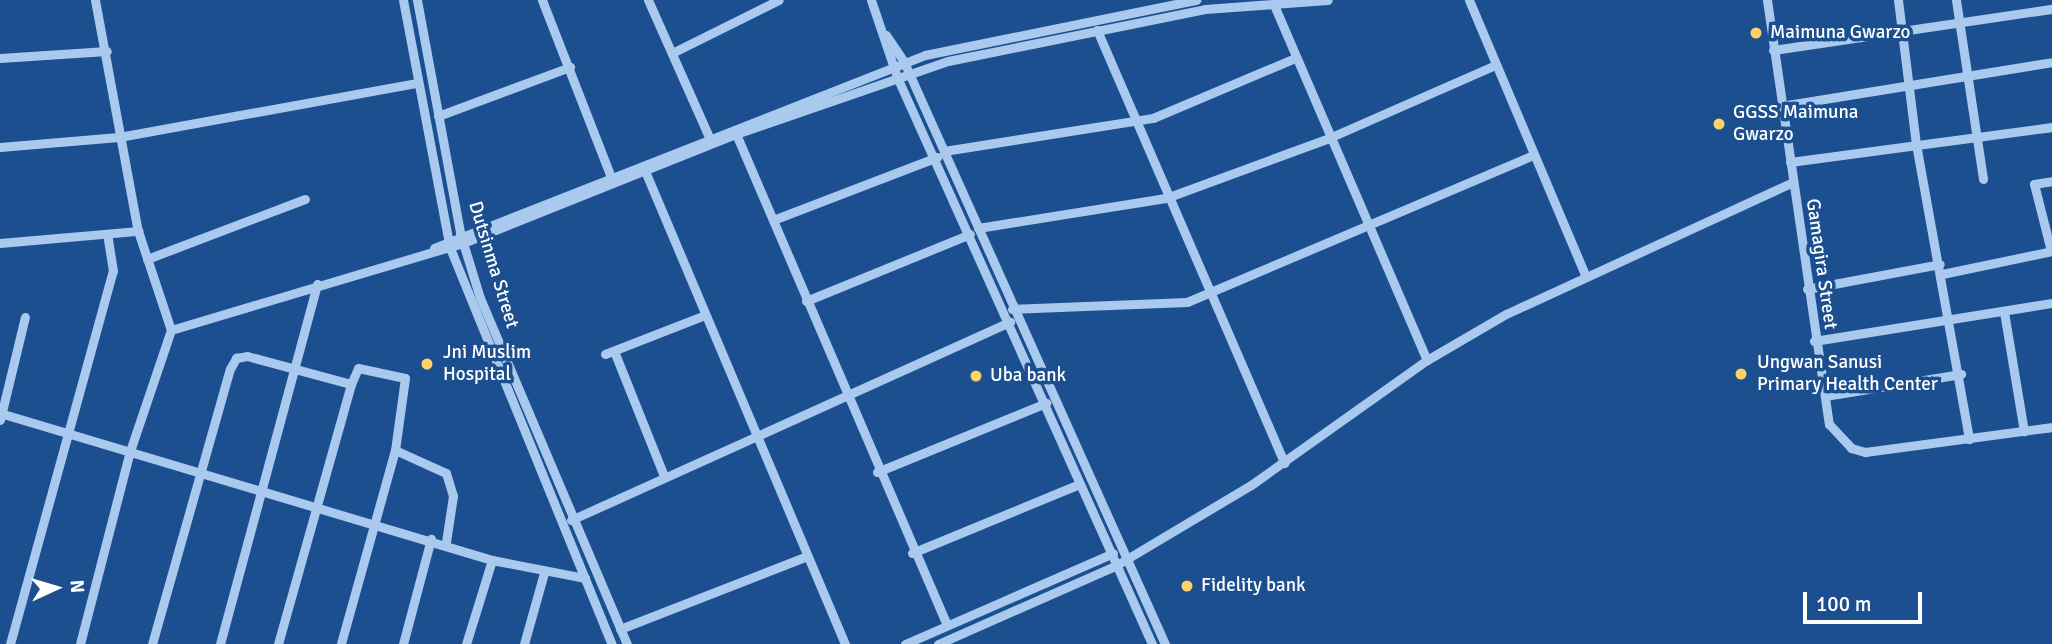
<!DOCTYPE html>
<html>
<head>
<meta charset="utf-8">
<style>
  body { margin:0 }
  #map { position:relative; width:2052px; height:644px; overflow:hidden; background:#1b4f8f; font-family:Signika,sans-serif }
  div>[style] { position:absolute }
  .minor>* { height:9px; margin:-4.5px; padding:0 4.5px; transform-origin:4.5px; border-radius:4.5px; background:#a9c9ee }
  .dots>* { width:19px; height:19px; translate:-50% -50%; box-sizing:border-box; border:4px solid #1b4f8f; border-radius:50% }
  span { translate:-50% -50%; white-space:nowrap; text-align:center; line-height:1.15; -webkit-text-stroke:7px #1b4f8f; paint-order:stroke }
  .poi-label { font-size:19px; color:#fff }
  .left { translate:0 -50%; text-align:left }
  .street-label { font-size:19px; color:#fff }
  .north { position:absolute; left:21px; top:553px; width:70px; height:70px; -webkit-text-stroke:5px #1b4f8f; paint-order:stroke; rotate:86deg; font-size:19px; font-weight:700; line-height:28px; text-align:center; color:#fff }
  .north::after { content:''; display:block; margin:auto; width:24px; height:32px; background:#fff; clip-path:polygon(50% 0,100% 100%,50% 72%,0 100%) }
  .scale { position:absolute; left:1803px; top:592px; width:119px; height:32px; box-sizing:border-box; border:4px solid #fff; border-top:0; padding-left:9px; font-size:21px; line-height:24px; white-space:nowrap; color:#fff; -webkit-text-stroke:5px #1b4f8f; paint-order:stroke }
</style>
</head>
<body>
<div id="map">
  <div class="minor">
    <i style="left:95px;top:0;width:235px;rotate:79.5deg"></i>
    <i style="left:138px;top:231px;width:104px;rotate:71.6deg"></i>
    <i style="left:403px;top:0;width:252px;rotate:79.3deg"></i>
    <i style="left:450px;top:248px;width:428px;rotate:67.8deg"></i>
    <i style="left:417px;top:0;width:237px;rotate:79.5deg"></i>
    <i style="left:460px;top:233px;width:68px;rotate:72.9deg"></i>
    <i style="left:480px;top:298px;width:376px;rotate:67deg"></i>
    <i style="left:542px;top:0;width:190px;rotate:68.7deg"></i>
    <i style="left:648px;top:0;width:148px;rotate:66deg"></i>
    <i style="left:871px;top:0;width:81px;rotate:71.3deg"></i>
    <i style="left:897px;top:77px;width:622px;rotate:65.78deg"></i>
    <i style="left:1469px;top:0;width:298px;rotate:67.1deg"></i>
    <i style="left:1767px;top:0;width:429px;rotate:81.7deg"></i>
    <i style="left:1829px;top:424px;width:33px;rotate:47deg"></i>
    <i style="left:1851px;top:448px;width:15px;rotate:16deg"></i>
    <i style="left:1865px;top:452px;width:189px;rotate:-7.6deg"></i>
    <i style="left:1898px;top:0;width:145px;rotate:82.9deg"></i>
    <i style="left:1916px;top:144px;width:300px;rotate:79.8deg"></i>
    <i style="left:1956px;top:0;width:181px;rotate:81.4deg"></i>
    <i style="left:1274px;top:5px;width:387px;rotate:66.7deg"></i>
    <i style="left:1097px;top:30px;width:472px;rotate:66.6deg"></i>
    <i style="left:886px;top:35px;width:32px;rotate:56deg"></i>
    <i style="left:904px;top:62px;width:638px;rotate:65.85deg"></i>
    <i style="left:1773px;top:50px;width:282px;rotate:-8.4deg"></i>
    <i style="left:672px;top:53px;width:119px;rotate:-26.4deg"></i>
    <i style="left:0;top:58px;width:107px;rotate:-3.7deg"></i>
    <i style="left:1781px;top:106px;width:275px;rotate:-9.2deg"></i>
    <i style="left:438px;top:116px;width:141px;rotate:-20.4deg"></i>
    <i style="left:736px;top:134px;width:534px;rotate:66.75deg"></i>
    <i style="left:0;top:147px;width:119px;rotate:-4.8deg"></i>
    <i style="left:119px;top:137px;width:303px;rotate:-10.3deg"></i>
    <i style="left:944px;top:151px;width:212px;rotate:-9deg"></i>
    <i style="left:1153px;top:118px;width:152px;rotate:-22.9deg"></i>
    <i style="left:1790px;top:162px;width:264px;rotate:-7.6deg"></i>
    <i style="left:645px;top:171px;width:514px;rotate:67.08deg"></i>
    <i style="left:773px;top:220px;width:176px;rotate:-21deg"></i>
    <i style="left:978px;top:228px;width:190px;rotate:-9.1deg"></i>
    <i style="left:1166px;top:198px;width:174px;rotate:-20.2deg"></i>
    <i style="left:1329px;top:138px;width:181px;rotate:-23.7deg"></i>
    <i style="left:0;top:243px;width:139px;rotate:-5deg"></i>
    <i style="left:434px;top:248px;width:528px;rotate:-21.46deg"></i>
    <i style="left:925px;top:55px;width:277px;rotate:-11.5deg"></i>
    <i style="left:2051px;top:251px;width:69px;rotate:-104.2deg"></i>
    <i style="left:2034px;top:184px;width:18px;rotate:-9deg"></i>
    <i style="left:147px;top:259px;width:169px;rotate:-20.8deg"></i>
    <i style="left:1942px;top:274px;width:112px;rotate:-11.8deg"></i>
    <i style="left:1807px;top:289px;width:135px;rotate:-10.6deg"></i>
    <i style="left:806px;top:301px;width:177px;rotate:-22.2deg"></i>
    <i style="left:1012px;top:309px;width:175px;rotate:-2.3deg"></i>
    <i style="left:1187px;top:302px;width:377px;rotate:-23deg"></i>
    <i style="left:2004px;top:312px;width:121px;rotate:80.5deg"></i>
    <i style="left:1814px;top:341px;width:241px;rotate:-9.1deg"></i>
    <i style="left:614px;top:351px;width:135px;rotate:68.2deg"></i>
    <i style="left:605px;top:354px;width:107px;rotate:-21.3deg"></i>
    <i style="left:1825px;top:396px;width:138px;rotate:-9.2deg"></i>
    <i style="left:0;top:413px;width:513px;rotate:16.64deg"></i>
    <i style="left:492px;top:560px;width:95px;rotate:11deg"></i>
    <i style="left:0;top:420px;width:106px;rotate:-76.4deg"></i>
    <i style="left:395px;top:450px;width:56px;rotate:24.3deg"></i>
    <i style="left:446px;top:473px;width:24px;rotate:73deg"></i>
    <i style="left:453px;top:496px;width:47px;rotate:98.7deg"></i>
    <i style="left:877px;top:472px;width:183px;rotate:-22.2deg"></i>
    <i style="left:571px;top:520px;width:482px;rotate:-24.3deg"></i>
    <i style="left:912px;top:553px;width:181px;rotate:-22.4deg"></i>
    <i style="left:620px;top:629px;width:199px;rotate:-21.3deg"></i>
    <i style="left:10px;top:644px;width:387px;rotate:-74.6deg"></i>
    <i style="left:113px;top:271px;width:37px;rotate:-99deg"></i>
    <i style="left:80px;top:644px;width:199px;rotate:-75.5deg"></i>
    <i style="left:130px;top:451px;width:128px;rotate:-71.3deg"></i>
    <i style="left:171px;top:330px;width:305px;rotate:-16.6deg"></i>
    <i style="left:463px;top:243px;width:294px;rotate:-21.8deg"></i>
    <i style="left:736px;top:134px;width:224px;rotate:-19deg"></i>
    <i style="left:948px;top:61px;width:262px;rotate:-11.4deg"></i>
    <i style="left:1205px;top:9px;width:123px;rotate:-4.2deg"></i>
    <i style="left:152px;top:644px;width:286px;rotate:-74.2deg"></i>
    <i style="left:230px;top:369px;width:13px;rotate:-61deg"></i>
    <i style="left:236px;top:358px;width:11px;rotate:-10deg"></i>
    <i style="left:247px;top:356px;width:108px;rotate:15.1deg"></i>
    <i style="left:351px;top:384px;width:17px;rotate:-66deg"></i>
    <i style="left:358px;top:368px;width:48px;rotate:12deg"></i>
    <i style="left:405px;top:378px;width:73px;rotate:97.9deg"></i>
    <i style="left:395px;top:450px;width:201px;rotate:105.6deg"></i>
    <i style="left:220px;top:644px;width:373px;rotate:-74.9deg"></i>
    <i style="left:278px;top:644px;width:270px;rotate:-74.3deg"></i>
    <i style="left:403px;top:644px;width:109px;rotate:-75.1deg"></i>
    <i style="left:466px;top:644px;width:88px;rotate:-72.8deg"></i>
    <i style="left:524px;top:644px;width:74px;rotate:-74.3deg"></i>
    <i style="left:905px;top:644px;width:227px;rotate:-23.6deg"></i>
    <i style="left:938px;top:644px;width:193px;rotate:-23.8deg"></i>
    <i style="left:1115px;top:566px;width:158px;rotate:-30.8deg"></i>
    <i style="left:1251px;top:485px;width:216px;rotate:-35.4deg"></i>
    <i style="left:1427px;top:360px;width:91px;rotate:-30.2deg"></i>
    <i style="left:1506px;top:314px;width:314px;rotate:-24.7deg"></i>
  </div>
  <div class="dots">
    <i style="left:1756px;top:33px;background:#ffd166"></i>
    <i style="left:1719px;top:124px;background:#ffd166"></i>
    <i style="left:427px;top:364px;background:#ffd166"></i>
    <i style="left:1741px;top:374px;background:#ffd166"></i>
    <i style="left:976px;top:376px;background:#ffd166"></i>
    <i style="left:1187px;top:586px;background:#ffd166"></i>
  </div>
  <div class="poi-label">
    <span class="left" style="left:1770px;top:33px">Maimuna Gwarzo</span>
    <span class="left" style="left:1733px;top:124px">GGSS Maimuna<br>Gwarzo</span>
    <span class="left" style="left:443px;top:364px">Jni Muslim<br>Hospital</span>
    <span class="left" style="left:1757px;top:374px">Ungwan Sanusi<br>Primary Health Center</span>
    <span class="left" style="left:990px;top:376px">Uba bank</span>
    <span class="left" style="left:1201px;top:586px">Fidelity bank</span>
  </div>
  <div class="street-label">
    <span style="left:1821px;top:264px;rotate:82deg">Gamagira Street</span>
    <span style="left:493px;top:265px;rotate:73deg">Dutsinma Street</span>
  </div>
  <div class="north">N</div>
  <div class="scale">100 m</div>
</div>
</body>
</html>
